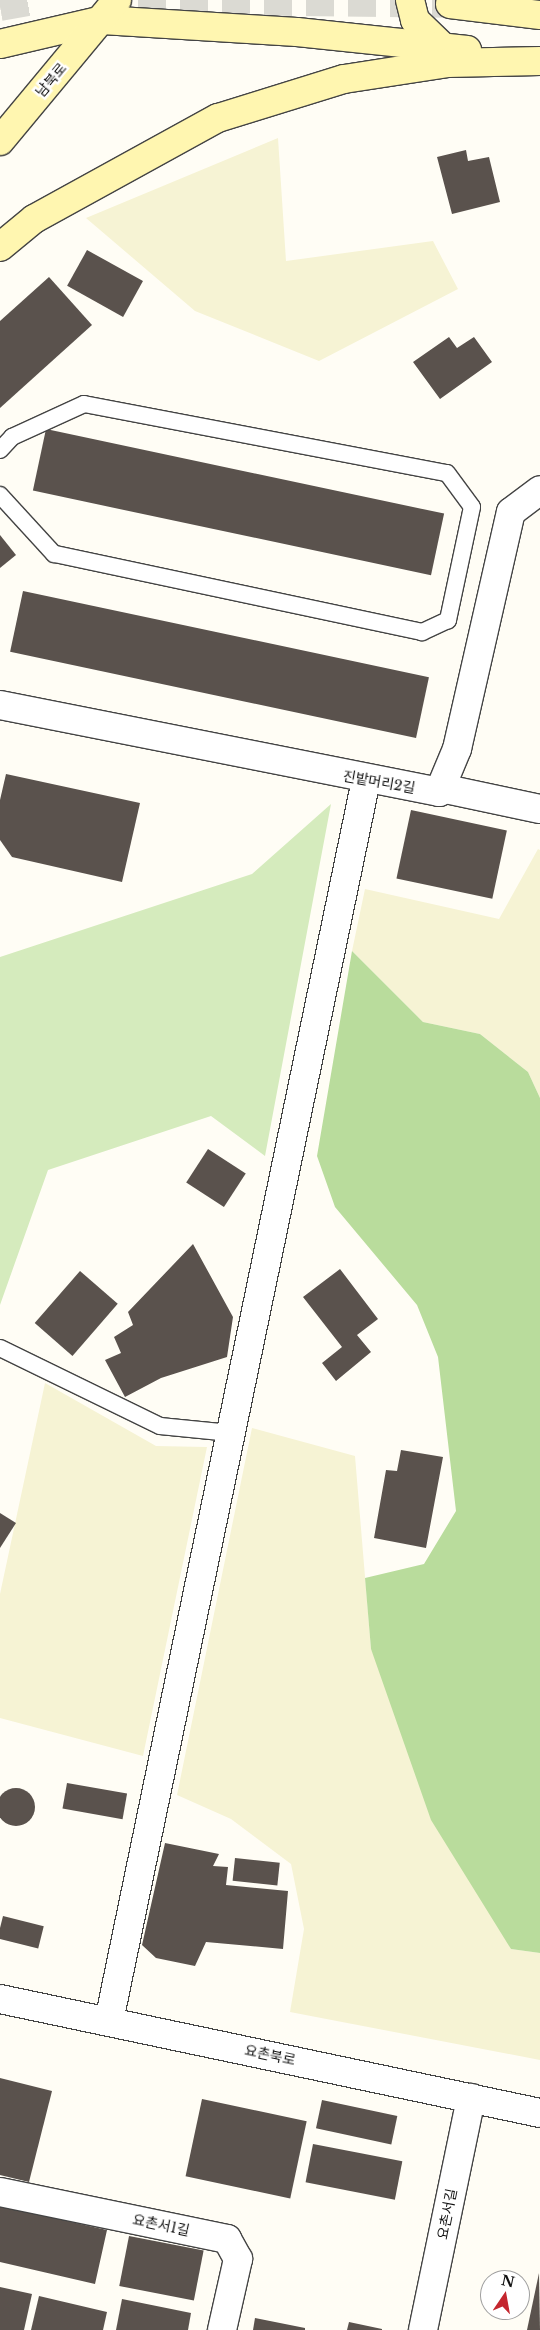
<!DOCTYPE html>
<html>
<head>
<meta charset="utf-8">
<style>
  body { margin:0 }
  #map { position:relative; width:540px; height:2330px; overflow:hidden; background:#fffdf5; font-family:"Libre Baskerville","Noto Sans KR",serif }
  div>[style] { position:absolute }
  .farmland>* { inset:0; background:#f6f3d4 }
  .green>* { inset:0; background:#d5ebbd }
  .forest>* { inset:0; background:#b9dc9c }
  .building>* { inset:0; background:#5a524d; transform-origin:0 0 }
  .round { border-radius:50% }
  .secondary-tunnel>* { height:28px; margin-top:-14px; transform-origin:0; background:repeating-linear-gradient(90deg,#dbdad3 0 28px,transparent 0 42px) }
  .roads { filter:drop-shadow(1px 0 #444) drop-shadow(-1px 0 #444) drop-shadow(0 1px #444) drop-shadow(0 -1px #444) }
  .service>* { height:16px; margin:-8px; padding:0 8px; transform-origin:8px; border-radius:8px; background:#fff }
  .minor>* { height:28px; margin:-14px; padding:0 14px; transform-origin:14px; border-radius:14px; background:#fff }
  .tertiary>* { height:28px; margin:-14px; padding:0 14px; transform-origin:14px; border-radius:14px; background:#fff }
  .secondary>* { height:28px; margin:-14px; padding:0 14px; transform-origin:14px; border-radius:14px; background:#fff6b0 }
  span { translate:-50% -50%; white-space:nowrap; text-align:center; line-height:1.15; -webkit-text-stroke:5px #fff; paint-order:stroke }
  .street-label { font-size:14px; color:#111 }
  .north { position:absolute; left:480px; top:2270px; width:50px; height:50px; box-sizing:border-box; background:#fff; border:1px solid #a0a0a0; border-radius:50%; rotate:12deg; font-size:14px; font-weight:700; line-height:20px; text-align:center; color:#111 }
  .north::after { content:''; display:block; margin:auto; width:18px; height:22px; background:#c4262e; clip-path:polygon(50% 0,100% 100%,50% 72%,0 100%) }
</style>
</head>
<body>
<div id="map">
  <div class="farmland">
    <i style="clip-path:polygon(278px 138px,286px 261px,433px 241px,458px 289px,319px 361px,195px 311px,86px 218px)"></i>
    <i style="clip-path:polygon(538px 849px,540px 850px,540px 1098px,528px 1072px,480px 1034px,423px 1022px,352px 951px,365px 889px,499px 919px)"></i>
    <i style="clip-path:polygon(45px 1383px,156px 1446px,207px 1447px,143px 1756px,0 1718px,0 1594px)"></i>
    <i style="clip-path:polygon(252px 1428px,355px 1456px,371px 1649px,511px 1949px,540px 1953px,540px 2060px,290px 2012px,304px 1929px,291px 1864px,231px 1819px,177px 1795px)"></i>
  </div>
  <div class="green">
    <i style="clip-path:polygon(331px 804px,265px 1156px,211px 1116px,48px 1170px,0 1305px,0 957px,252px 874px)"></i>
  </div>
  <div class="forest">
    <i style="clip-path:polygon(352px 951px,423px 1022px,480px 1034px,528px 1072px,540px 1098px,540px 1953px,511px 1949px,431px 1820px,371px 1649px,365px 1578px,424px 1564px,456px 1511px,438px 1357px,417px 1305px,335px 1207px,317px 1156px)"></i>
  </div>
  <div class="building">
    <i style="clip-path:polygon(466px 150px,468px 161px,489px 157px,500px 202px,452px 214px,437px 157px)"></i>
    <i style="left:87px;top:250px;width:64px;height:41px;rotate:29deg"></i>
    <i style="clip-path:polygon(49px 277px,92px 325px,0 408px,0 321px)"></i>
    <i style="clip-path:polygon(449px 337px,457px 348px,474px 337px,492px 362px,440px 399px,413px 362px)"></i>
    <i style="left:46px;top:429px;width:407px;height:63px;rotate:12deg"></i>
    <i style="clip-path:polygon(0 535px,16px 555px,0 568px)"></i>
    <i style="left:23px;top:591px;width:415px;height:62px;rotate:12deg"></i>
    <i style="clip-path:polygon(6px 774px,140px 803px,122px 882px,12px 857px,0 840px,0 800px)"></i>
    <i style="left:411px;top:810px;width:98px;height:70px;rotate:12deg"></i>
    <i style="left:208px;top:1149px;width:45px;height:40px;rotate:33deg"></i>
    <i style="clip-path:polygon(193px 1244px,233px 1317px,227px 1357px,161px 1378px,125px 1397px,105px 1360px,121px 1353px,114px 1337px,133px 1325px,128px 1312px)"></i>
    <i style="clip-path:polygon(340px 1269px,378px 1319px,357px 1335px,371px 1352px,336px 1381px,322px 1363px,342px 1347px,303px 1297px)"></i>
    <i style="left:80px;top:1271px;width:50px;height:69px;rotate:41deg"></i>
    <i style="clip-path:polygon(401px 1450px,443px 1457px,426px 1548px,374px 1538px,386px 1470px,397px 1471px)"></i>
    <i style="clip-path:polygon(0 1513px,16px 1523px,0 1548px)"></i>
    <i style="left:67px;top:1783px;width:61px;height:26px;rotate:10deg"></i>
    <i class="round" style="left:-3px;top:1788px;width:38px;height:38px"></i>
    <i style="clip-path:polygon(165px 1843px,219px 1854px,213px 1866px,228px 1867px,226px 1885px,288px 1891px,283px 1949px,206px 1942px,195px 1966px,156px 1958px,142px 1945px)"></i>
    <i style="left:235px;top:1858px;width:45px;height:23px;rotate:6deg"></i>
    <i style="left:3px;top:1916px;width:42px;height:23px;rotate:14deg"></i>
    <i style="clip-path:polygon(0 2078px,52px 2091px,29px 2182px,0 2175px)"></i>
    <i style="left:202px;top:2099px;width:107px;height:79px;rotate:12deg"></i>
    <i style="left:322px;top:2100px;width:77px;height:29px;rotate:12deg"></i>
    <i style="left:313px;top:2144px;width:91px;height:39px;rotate:11deg"></i>
    <i style="clip-path:polygon(0 2205px,69px 2213px,67px 2221px,107px 2230px,95px 2284px,0 2262px)"></i>
    <i style="left:129px;top:2236px;width:76px;height:51px;rotate:11deg"></i>
    <i style="clip-path:polygon(539px 2273px,540px 2330px,527px 2330px)"></i>
    <i style="clip-path:polygon(0 2287px,32px 2294px,24px 2330px,0 2330px)"></i>
    <i style="clip-path:polygon(39px 2296px,107px 2312px,103px 2330px,31px 2330px)"></i>
    <i style="clip-path:polygon(122px 2299px,191px 2313px,188px 2330px,116px 2330px)"></i>
    <i style="clip-path:polygon(255px 2318px,305px 2328px,305px 2330px,253px 2330px)"></i>
    <i style="clip-path:polygon(349px 2322px,382px 2329px,382px 2330px,347px 2330px)"></i>
  </div>
  <div class="secondary-tunnel">
    <i style="left:138px;top:0;width:312px;rotate:0.7deg"></i>
    <i style="left:0;top:7px;width:40px;rotate:-10deg"></i>
  </div>
  <div class="roads">
    <div class="service">
      <i style="left:0;top:450px;width:18px;rotate:-47deg"></i>
      <i style="left:12px;top:437px;width:79px;rotate:-24.6deg"></i>
      <i style="left:84px;top:404px;width:369px;rotate:10.8deg"></i>
      <i style="left:447px;top:473px;width:42px;rotate:53.7deg"></i>
      <i style="left:472px;top:507px;width:116px;rotate:102deg"></i>
      <i style="left:448px;top:620px;width:29px;rotate:155deg"></i>
      <i style="left:422px;top:632px;width:376px;rotate:-168deg"></i>
      <i style="left:54px;top:554px;width:80px;rotate:-132.5deg"></i>
      <i style="left:0;top:1348px;width:178px;rotate:26deg"></i>
      <i style="left:160px;top:1426px;width:71px;rotate:5.6deg"></i>
    </div>
    <div class="minor">
      <i style="left:0;top:705px;width:448px;rotate:11.2deg"></i>
      <i style="left:439px;top:792px;width:47px;rotate:-67.3deg"></i>
      <i style="left:457px;top:749px;width:243px;rotate:-77.2deg"></i>
      <i style="left:511px;top:512px;width:36px;rotate:-37deg"></i>
      <i style="left:441px;top:788px;width:101px;rotate:12deg"></i>
      <i style="left:109px;top:2021px;width:1267px;rotate:-78.3deg"></i>
      <i style="left:0;top:2192px;width:232px;rotate:11.7deg"></i>
      <i style="left:227px;top:2239px;width:23px;rotate:61deg"></i>
      <i style="left:238px;top:2259px;width:73px;rotate:102.7deg"></i>
      <i style="left:423px;top:2330px;width:237px;rotate:-78.3deg"></i>
    </div>
    <div class="tertiary">
      <i style="left:0;top:1999px;width:552px;rotate:11.92deg"></i>
    </div>
    <div class="secondary">
      <i style="left:410px;top:0;width:21px;rotate:76deg"></i>
      <i style="left:415px;top:20px;width:40px;rotate:44deg"></i>
      <i style="left:450px;top:4px;width:91px;rotate:7deg"></i>
      <i style="left:0;top:44px;width:105px;rotate:-13.2deg"></i>
      <i style="left:102px;top:20px;width:195px;rotate:3.5deg"></i>
      <i style="left:297px;top:32px;width:171px;rotate:6deg"></i>
      <i style="left:0;top:141px;width:183px;rotate:-50.3deg"></i>
      <i style="left:0;top:247px;width:44px;rotate:-39.5deg"></i>
      <i style="left:34px;top:219px;width:210px;rotate:-28.8deg"></i>
      <i style="left:218px;top:118px;width:132px;rotate:-17.2deg"></i>
      <i style="left:344px;top:79px;width:104px;rotate:-8.8deg"></i>
      <i style="left:447px;top:63px;width:93px;rotate:-1.2deg"></i>
    </div>
  </div>
  <div class="street-label">
    <span style="left:51px;top:80px;rotate:-50deg">남북로</span>
    <span style="left:379px;top:782px;rotate:10deg">진밭머리2길</span>
    <span style="left:270px;top:2055px;rotate:12deg">요촌북로</span>
    <span style="left:447px;top:2214px;rotate:-79deg">요촌서길</span>
    <span style="left:161px;top:2225px;rotate:12deg">요촌서1길</span>
  </div>
  <div class="north">N</div>
</div>
</body>
</html>
